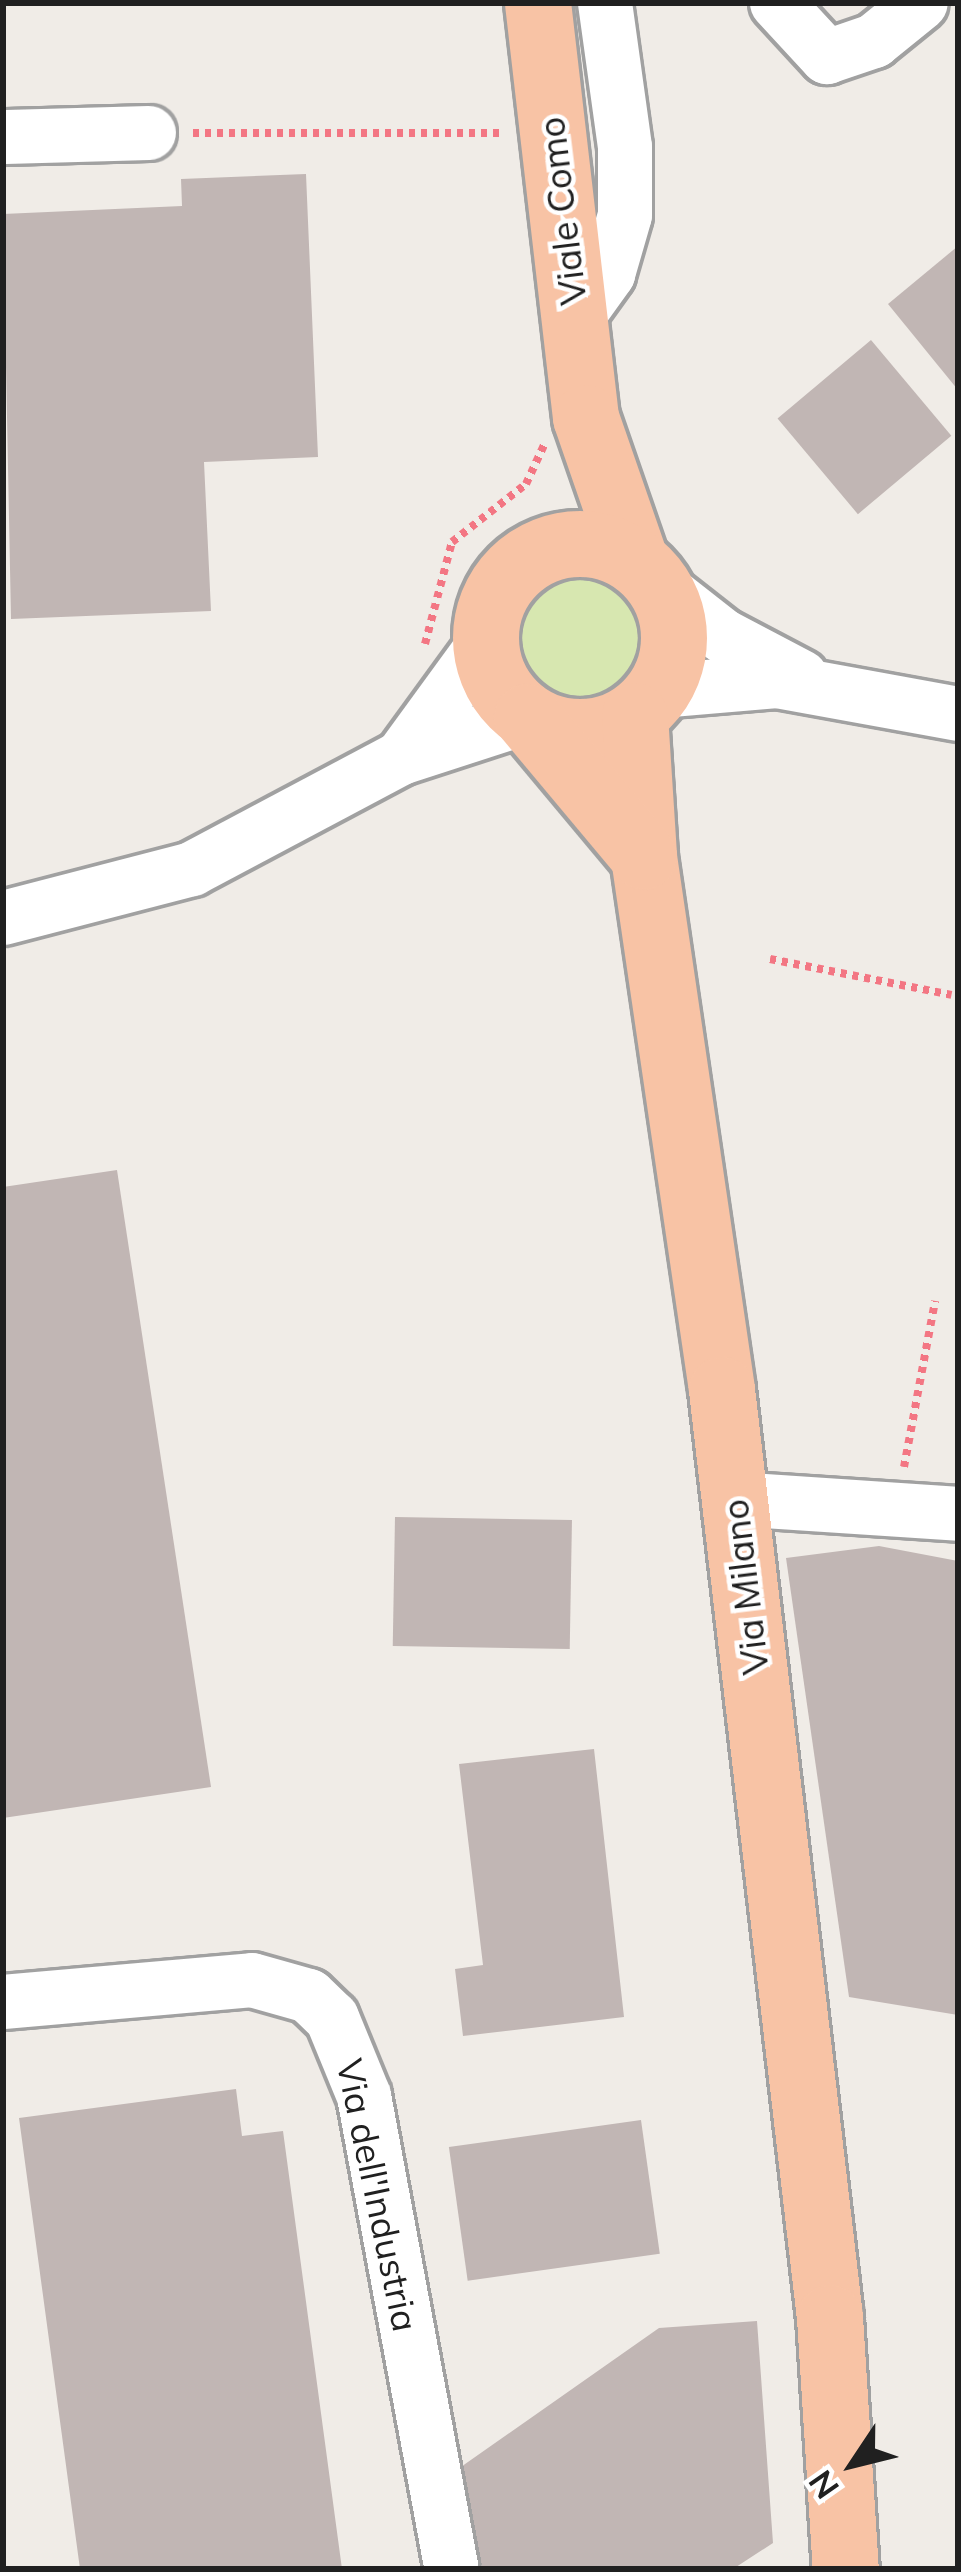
<!DOCTYPE html>
<html>
<head>
<meta charset="utf-8">
<style>
  body { margin:0 }
  #map { position:relative; width:961px; height:2572px; overflow:hidden; background:#f0ece7; font-family:Mulish,sans-serif }
  div>[style] { position:absolute }
  .grass>* { inset:0; background:#d7e7b0 }
  .round { border-radius:50% }
  .building>* { inset:0; background:#c1b6b4; transform-origin:0 0 }
  .path>* { height:8px; margin-top:-4px; transform-origin:0; background:repeating-linear-gradient(90deg,#f37683 0 6px,transparent 0 12px) }
  .roads { filter:drop-shadow(3px 0 #a1a1a1) drop-shadow(-3px 0 #a1a1a1) drop-shadow(0 3px #a1a1a1) drop-shadow(0 -3px #a1a1a1) }
  .minor>* { height:54px; margin:-27px; padding:0 27px; transform-origin:27px; border-radius:27px; background:#fff }
  .major>* { height:66px; margin:-33px; padding:0 33px; transform-origin:33px; border-radius:33px; background:#f8c3a5 }
  .major>.ring { margin:-33px; padding:0; box-sizing:content-box; background:none; border:66px solid #f8c3a5; border-radius:50% }
  span { translate:-50% -50%; white-space:nowrap; text-align:center; line-height:1.15; -webkit-text-stroke:9px #fff; paint-order:stroke }
  .street-label { font-size:36px; color:#202020 }
  .frame { position:absolute; inset:0; border:6px solid #202020; pointer-events:none }
  .north { position:absolute; left:793px; top:2404px; width:120px; height:120px; -webkit-text-stroke:9px #fff; paint-order:stroke; rotate:235deg; font-size:33px; font-weight:700; line-height:48px; text-align:center; color:#202020 }
  .north::after { content:''; display:block; margin:auto; width:42px; height:54px; background:#202020; clip-path:polygon(50% 0,100% 100%,50% 72%,0 100%) }
</style>
</head>
<body>
<div id="map">
  <div class="grass">
    <i class="round" style="left:504px;top:562px;width:152px;height:152px"></i>
  </div>
  <div class="building">
    <i style="clip-path:polygon(306px 174px,318px 457px,204px 462px,211px 611px,11px 619px,3px 214px,182px 206px,181px 179px)"></i>
    <i style="clip-path:polygon(958px 246px,958px 390px,888px 304px)"></i>
    <i style="left:871px;top:340px;width:125px;height:122px;rotate:50deg"></i>
    <i style="clip-path:polygon(117px 1170px,211px 1787px,3px 1818px,3px 1187px)"></i>
    <i style="left:395px;top:1517px;width:177px;height:129px;rotate:1deg"></i>
    <i style="clip-path:polygon(879px 1546px,958px 1561px,958px 2015px,849px 1997px,786px 1558px)"></i>
    <i style="clip-path:polygon(594px 1749px,624px 2017px,463px 2036px,455px 1969px,483px 1965px,459px 1764px)"></i>
    <i style="clip-path:polygon(236px 2089px,242px 2136px,283px 2131px,342px 2569px,80px 2569px,19px 2118px)"></i>
    <i style="left:641px;top:2120px;width:135px;height:194px;rotate:82deg"></i>
    <i style="clip-path:polygon(757px 2321px,773px 2543px,733px 2569px,484px 2569px,452px 2525px,472px 2511px,448px 2476px,659px 2328px)"></i>
  </div>
  <div class="path">
    <i style="left:193px;top:133px;width:309px"></i>
    <i style="left:425px;top:644px;width:106px;rotate:-75.2deg"></i>
    <i style="left:452px;top:542px;width:94px;rotate:-38.1deg"></i>
    <i style="left:526px;top:484px;width:43px;rotate:-65.2deg"></i>
    <i style="left:770px;top:959px;width:185px;rotate:11.2deg"></i>
    <i style="left:904px;top:1467px;width:169px;rotate:-79.4deg"></i>
  </div>
  <div class="roads">
    <div class="minor">
      <i style="left:777px;top:3px;width:74px;rotate:47.2deg"></i>
      <i style="left:827px;top:57px;width:50px;rotate:-18.8deg"></i>
      <i style="left:874px;top:41px;width:60px;rotate:-39deg"></i>
      <i style="left:3px;top:137px;width:146px;rotate:-1.6deg"></i>
      <i style="left:575px;top:320px;width:57px;rotate:-54.3deg"></i>
      <i style="left:608px;top:274px;width:61px;rotate:-73.9deg"></i>
      <i style="left:625px;top:215px;width:68px;rotate:-90deg"></i>
      <i style="left:625px;top:147px;width:145px;rotate:-97.9deg"></i>
      <i style="left:658px;top:585px;width:83px;rotate:38.1deg"></i>
      <i style="left:723px;top:636px;width:88px;rotate:27.7deg"></i>
      <i style="left:659px;top:691px;width:118px;rotate:-4.8deg"></i>
      <i style="left:777px;top:681px;width:184px;rotate:10.3deg"></i>
      <i style="left:402px;top:757px;width:142px;rotate:-53.9deg"></i>
      <i style="left:3px;top:918px;width:195px;rotate:-14.5deg"></i>
      <i style="left:192px;top:869px;width:237px;rotate:-28deg"></i>
      <i style="left:401px;top:758px;width:133px;rotate:-18deg"></i>
      <i style="left:735px;top:1499px;width:224px;rotate:3.8deg"></i>
      <i style="left:3px;top:2002px;width:250px;rotate:-5deg"></i>
      <i style="left:252px;top:1980px;width:59px;rotate:15.7deg"></i>
      <i style="left:309px;top:1996px;width:32px;rotate:44deg"></i>
      <i style="left:332px;top:2018px;width:84px;rotate:67.7deg"></i>
      <i style="left:364px;top:2096px;width:481px;rotate:79.5deg"></i>
    </div>
    <div class="major">
      <i style="left:538px;top:3px;width:418px;rotate:83.4deg"></i>
      <i style="left:586px;top:418px;width:152px;rotate:70.9deg"></i>
      <i class="ring" style="left:486px;top:544px;width:122px;height:122px"></i>
      <i style="left:635px;top:716px;width:141px;rotate:86.3deg"></i>
      <i style="left:644px;top:857px;width:539px;rotate:81.67deg"></i>
      <i style="left:722px;top:1390px;width:934px;rotate:83.36deg"></i>
      <i style="left:830px;top:2318px;width:252px;rotate:86.4deg"></i>
      <i style="left:527px;top:717px;width:182px;rotate:50.1deg"></i>
    </div>
  </div>
  <div class="street-label">
    <span style="left:562px;top:211px;rotate:-97deg">Viale Como</span>
    <span style="left:745px;top:1587px;rotate:-97deg">Via Milano</span>
    <span style="left:378px;top:2195px;rotate:78deg">Via dell'Industria</span>
  </div>
  <div class="frame"></div>
  <div class="north">N</div>
</div>
</body>
</html>
